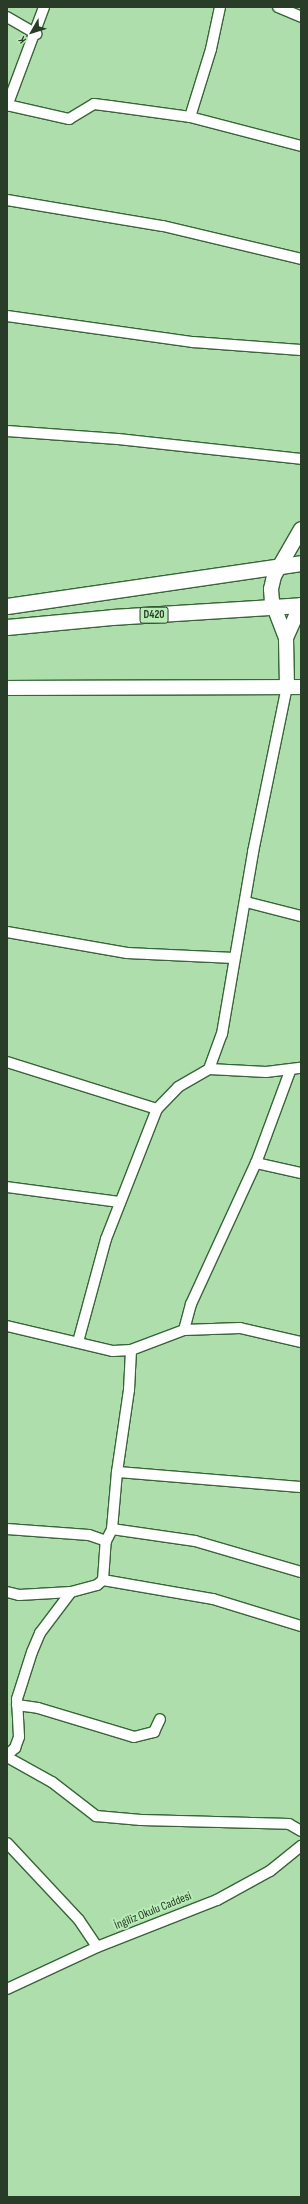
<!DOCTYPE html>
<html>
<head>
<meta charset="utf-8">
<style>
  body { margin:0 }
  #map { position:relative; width:308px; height:2204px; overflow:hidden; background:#addeab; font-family:"Sofia Sans Condensed",sans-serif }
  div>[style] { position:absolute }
  .roads { filter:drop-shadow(1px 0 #386538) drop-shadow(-1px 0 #386538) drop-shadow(0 1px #386538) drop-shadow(0 -1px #386538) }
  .minor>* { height:10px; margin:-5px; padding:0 5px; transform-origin:5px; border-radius:5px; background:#fff }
  .secondary>* { height:14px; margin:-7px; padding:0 7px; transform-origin:7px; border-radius:7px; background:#fff }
  .primary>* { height:15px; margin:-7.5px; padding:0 7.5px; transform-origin:7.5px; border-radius:7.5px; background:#fff }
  span { translate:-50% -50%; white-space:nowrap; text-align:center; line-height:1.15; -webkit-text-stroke:4px #baecb8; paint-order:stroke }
  .shield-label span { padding:1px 3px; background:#baecb8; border:1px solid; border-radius:3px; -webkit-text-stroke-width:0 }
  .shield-label { font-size:11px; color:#283c27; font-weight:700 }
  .street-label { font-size:12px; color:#283c27 }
  .frame { position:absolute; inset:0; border:8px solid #283c27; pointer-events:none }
  .north { position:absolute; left:12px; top:12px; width:40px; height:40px; -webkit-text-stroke:3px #baecb8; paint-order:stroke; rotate:231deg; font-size:11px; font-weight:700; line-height:16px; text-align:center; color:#283c27 }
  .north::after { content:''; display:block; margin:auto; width:14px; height:18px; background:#283c27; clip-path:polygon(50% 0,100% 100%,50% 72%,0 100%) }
</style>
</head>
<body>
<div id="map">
  <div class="roads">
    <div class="minor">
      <i style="left:278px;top:7px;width:25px;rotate:23deg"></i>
      <i style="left:7px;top:17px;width:34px;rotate:30deg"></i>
      <i style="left:7px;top:105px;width:64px;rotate:12.7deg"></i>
      <i style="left:69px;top:119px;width:29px;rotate:-31deg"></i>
      <i style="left:94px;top:104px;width:16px;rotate:7deg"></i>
      <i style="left:110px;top:106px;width:81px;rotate:7.8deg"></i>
      <i style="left:190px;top:117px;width:115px;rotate:14.6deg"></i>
      <i style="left:7px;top:106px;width:106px;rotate:-69.5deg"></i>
      <i style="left:190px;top:117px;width:71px;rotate:-72.8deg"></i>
      <i style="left:211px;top:49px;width:43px;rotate:-77.9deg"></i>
      <i style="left:7px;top:200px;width:158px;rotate:9.5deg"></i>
      <i style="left:163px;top:226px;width:142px;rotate:13.4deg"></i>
      <i style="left:7px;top:316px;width:188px;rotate:8deg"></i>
      <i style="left:193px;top:342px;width:108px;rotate:4.2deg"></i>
      <i style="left:7px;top:431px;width:111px;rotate:4.1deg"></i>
      <i style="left:118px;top:439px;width:184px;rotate:6.2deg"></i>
      <i style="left:246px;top:902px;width:57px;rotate:14.3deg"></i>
      <i style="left:7px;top:932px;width:122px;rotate:9.9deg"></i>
      <i style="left:127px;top:953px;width:107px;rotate:2.7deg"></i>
      <i style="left:7px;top:1062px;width:157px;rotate:17.4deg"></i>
      <i style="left:209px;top:1069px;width:57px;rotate:3deg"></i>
      <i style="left:266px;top:1072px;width:35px;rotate:-7deg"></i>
      <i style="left:256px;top:1163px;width:46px;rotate:12.5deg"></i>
      <i style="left:7px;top:1187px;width:114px;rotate:7.6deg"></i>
      <i style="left:7px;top:1326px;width:109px;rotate:13.3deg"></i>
      <i style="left:113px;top:1351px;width:18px;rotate:-3deg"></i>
      <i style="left:131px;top:1350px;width:57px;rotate:-20.7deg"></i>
      <i style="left:184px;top:1330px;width:56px;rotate:-2deg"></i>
      <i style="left:240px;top:1328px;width:63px;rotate:12.9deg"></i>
      <i style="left:184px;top:1330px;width:27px;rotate:-75deg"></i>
      <i style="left:191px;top:1304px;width:155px;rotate:-65.3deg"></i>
      <i style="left:256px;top:1163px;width:98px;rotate:-69.7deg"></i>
      <i style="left:78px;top:1342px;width:107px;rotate:-74.8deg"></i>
      <i style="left:106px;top:1239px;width:140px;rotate:-68.6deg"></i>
      <i style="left:157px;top:1109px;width:30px;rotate:-46deg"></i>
      <i style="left:178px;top:1087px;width:36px;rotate:-30deg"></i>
      <i style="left:209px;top:1069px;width:37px;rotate:-70deg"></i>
      <i style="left:222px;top:1034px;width:185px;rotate:-80.3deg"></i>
      <i style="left:253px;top:852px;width:169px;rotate:-78.4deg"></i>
      <i style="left:117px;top:1472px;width:185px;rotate:4.7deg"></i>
      <i style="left:7px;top:1529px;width:82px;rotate:4.2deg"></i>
      <i style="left:89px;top:1535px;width:18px;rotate:19deg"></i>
      <i style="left:112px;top:1529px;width:84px;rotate:8.2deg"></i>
      <i style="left:195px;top:1541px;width:110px;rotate:16.3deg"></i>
      <i style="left:103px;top:1580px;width:112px;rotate:9.8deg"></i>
      <i style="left:213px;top:1599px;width:92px;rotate:17.1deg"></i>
      <i style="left:7px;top:1592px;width:12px;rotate:14deg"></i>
      <i style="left:19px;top:1595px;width:52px;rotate:-3.3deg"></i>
      <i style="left:71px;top:1592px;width:27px;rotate:-15deg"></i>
      <i style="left:97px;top:1585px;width:8px;rotate:-40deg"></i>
      <i style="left:103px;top:1580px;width:39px;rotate:-86deg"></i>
      <i style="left:106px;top:1541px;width:13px;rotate:-63deg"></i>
      <i style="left:112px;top:1529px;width:57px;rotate:-85deg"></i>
      <i style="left:117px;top:1472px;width:83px;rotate:-81.7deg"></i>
      <i style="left:129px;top:1390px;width:40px;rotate:-87.1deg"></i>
      <i style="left:17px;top:1705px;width:21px;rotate:8deg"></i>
      <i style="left:38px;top:1708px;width:100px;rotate:16.8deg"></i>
      <i style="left:134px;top:1737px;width:21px;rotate:-14deg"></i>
      <i style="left:154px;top:1732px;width:14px;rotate:-65deg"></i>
      <i style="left:7px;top:1755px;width:11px;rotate:-41deg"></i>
      <i style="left:15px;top:1748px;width:12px;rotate:-70deg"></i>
      <i style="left:19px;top:1737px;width:38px;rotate:-93deg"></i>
      <i style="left:17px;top:1699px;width:49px;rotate:-72.3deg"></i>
      <i style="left:32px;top:1652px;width:21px;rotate:-67deg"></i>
      <i style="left:40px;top:1633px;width:51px;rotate:-52.9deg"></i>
      <i style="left:7px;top:1757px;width:51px;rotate:29.1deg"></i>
      <i style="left:52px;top:1782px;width:56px;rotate:37.7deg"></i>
      <i style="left:96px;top:1816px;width:45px;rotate:5.1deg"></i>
      <i style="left:141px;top:1820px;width:148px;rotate:1.5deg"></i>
      <i style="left:289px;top:1824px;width:14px;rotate:30deg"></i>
      <i style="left:7px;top:1843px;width:105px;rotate:46.9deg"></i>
      <i style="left:79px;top:1920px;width:32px;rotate:56deg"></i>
      <i style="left:7px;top:1989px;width:99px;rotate:-25deg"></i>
      <i style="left:97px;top:1947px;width:129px;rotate:-21.4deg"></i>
      <i style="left:217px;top:1900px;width:60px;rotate:-28.7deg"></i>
      <i style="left:270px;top:1871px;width:40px;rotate:-39deg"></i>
    </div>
    <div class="secondary">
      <i style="left:286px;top:638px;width:36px;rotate:-66deg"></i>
      <i style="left:287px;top:686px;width:48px;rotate:-91.2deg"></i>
      <i style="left:286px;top:638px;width:40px;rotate:-111deg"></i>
      <i style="left:272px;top:601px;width:12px;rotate:-95deg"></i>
      <i style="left:271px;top:589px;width:13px;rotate:-77deg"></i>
      <i style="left:274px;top:576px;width:54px;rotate:-60.1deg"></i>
      <i style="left:7px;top:688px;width:294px;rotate:-0.2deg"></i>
    </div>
    <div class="primary">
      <i style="left:7px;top:606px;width:297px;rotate:-8.3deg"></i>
      <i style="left:7px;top:627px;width:105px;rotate:-5.4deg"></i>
      <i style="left:112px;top:617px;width:189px;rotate:-3.6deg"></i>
    </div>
  </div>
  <div class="shield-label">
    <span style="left:154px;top:615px">D420</span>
  </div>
  <div class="street-label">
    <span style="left:153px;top:1911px;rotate:-22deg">İngiliz Okulu Caddesi</span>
  </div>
  <div class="frame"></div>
  <div class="north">K</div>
</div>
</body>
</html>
